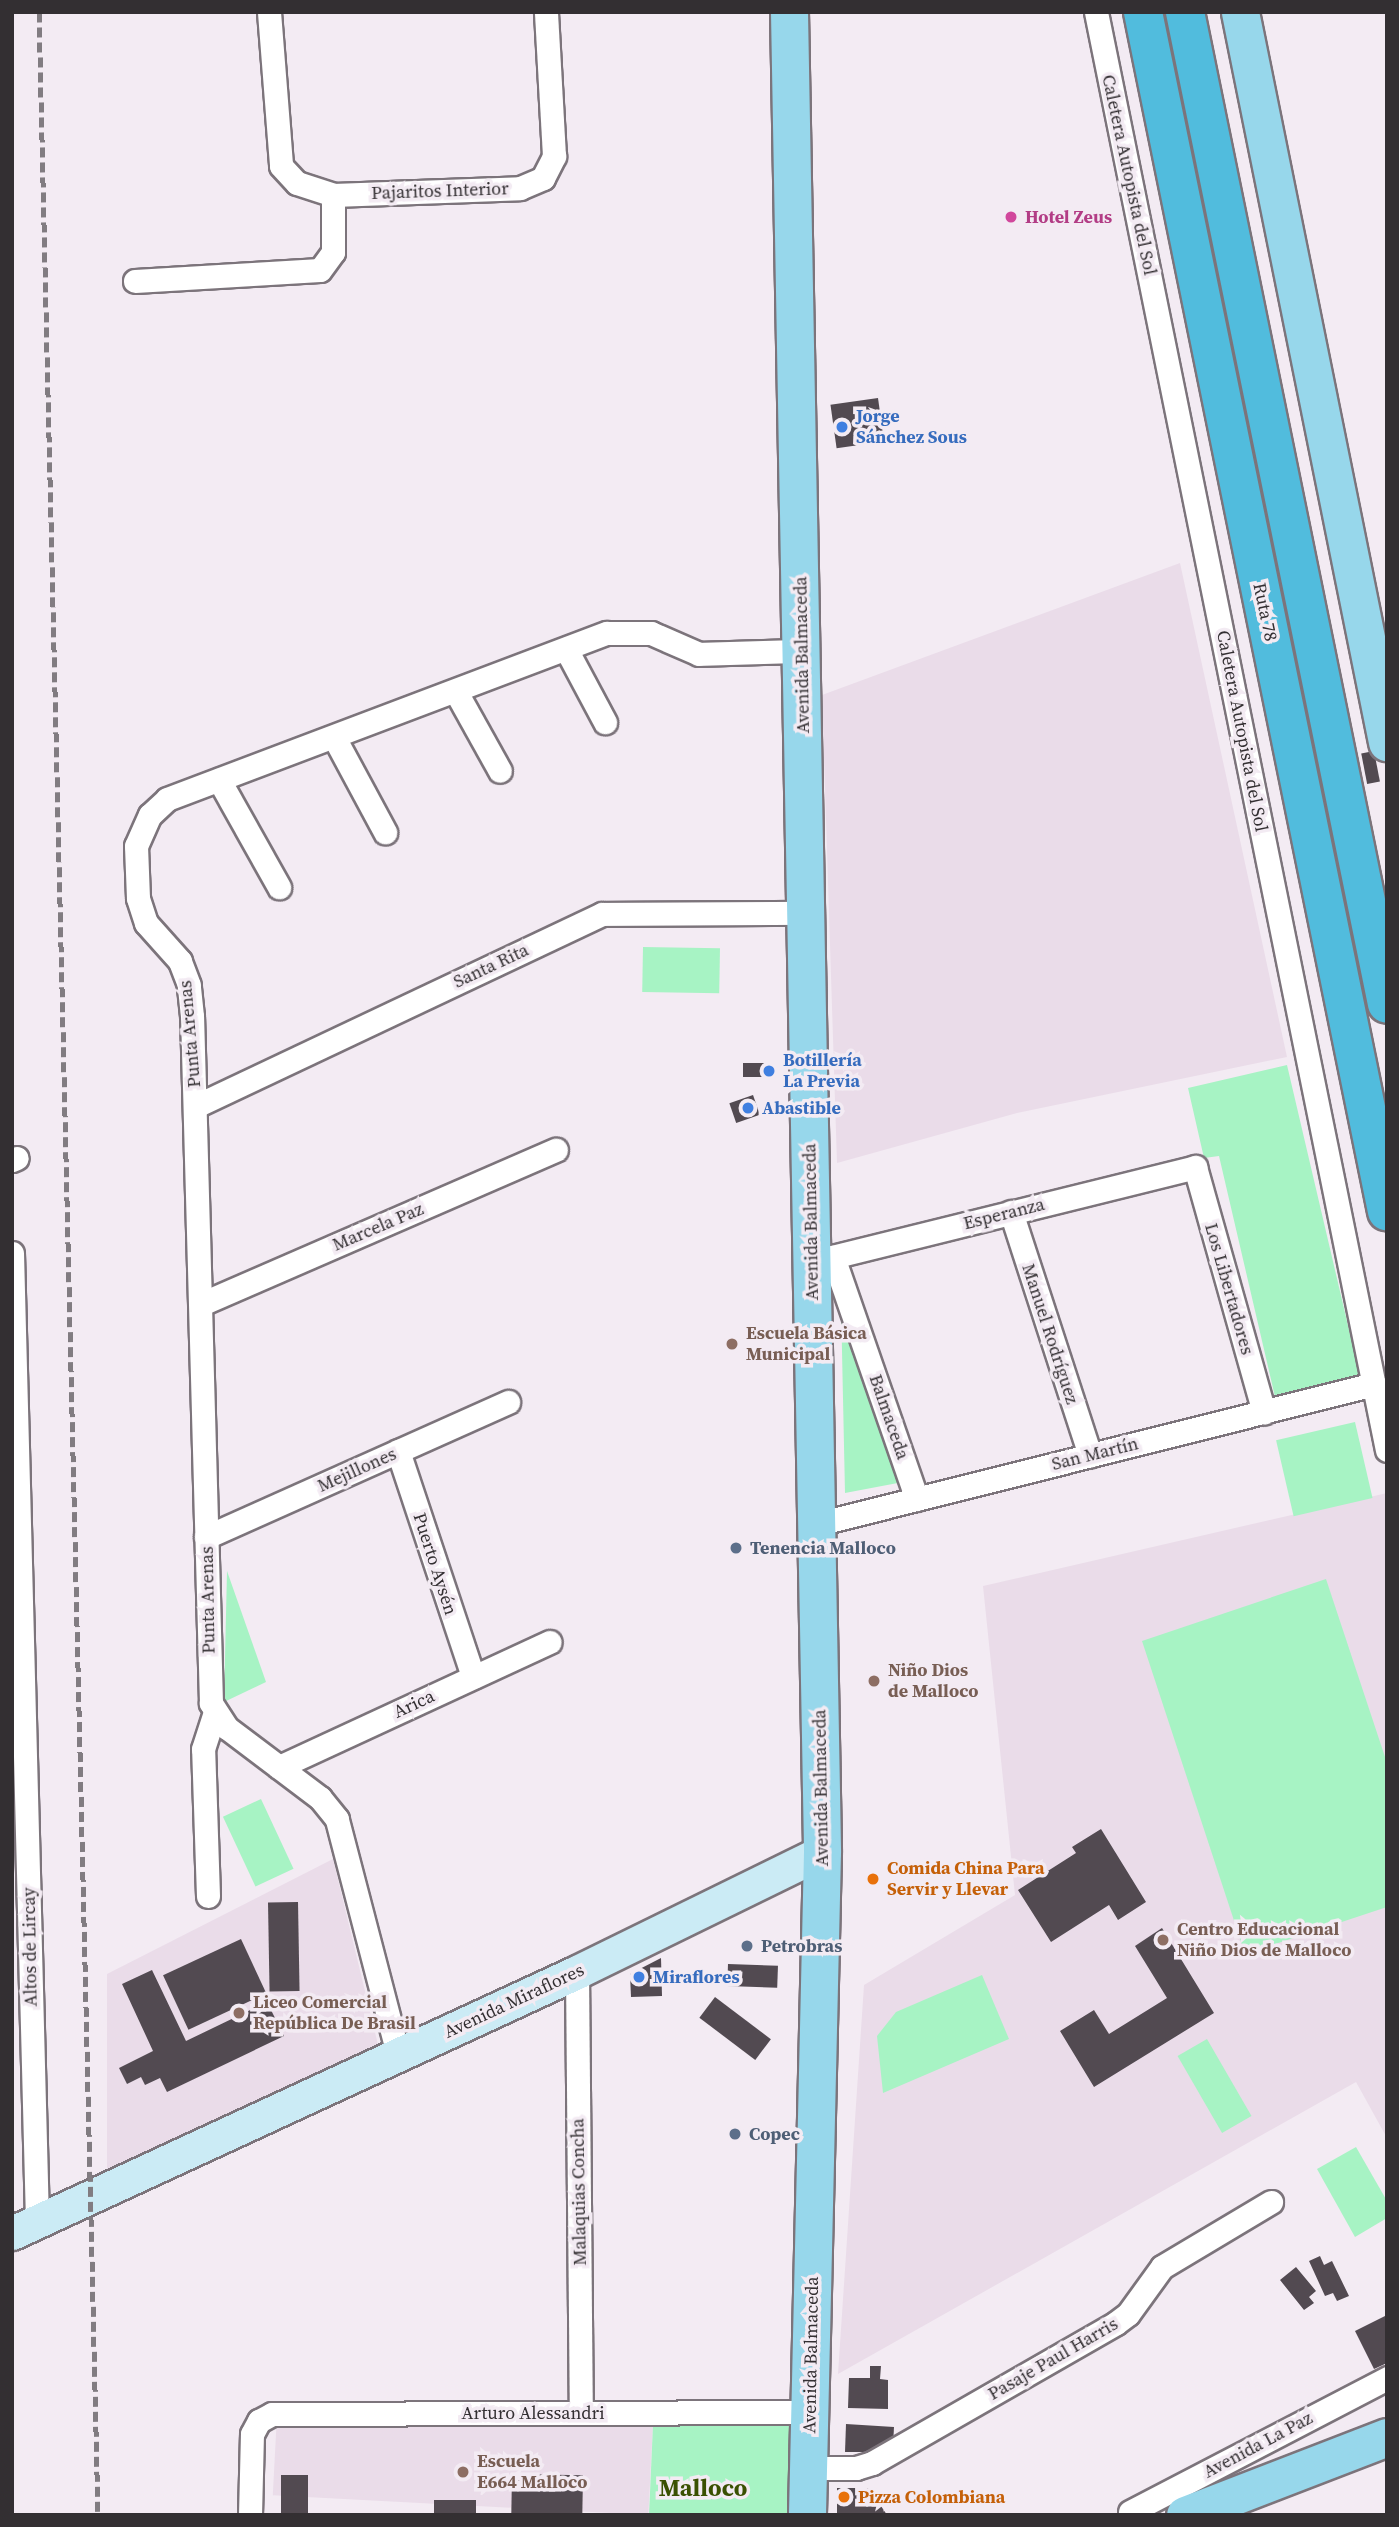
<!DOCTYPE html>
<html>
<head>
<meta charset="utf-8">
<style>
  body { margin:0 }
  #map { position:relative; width:1399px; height:2527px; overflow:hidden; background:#f3ebf3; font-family:"Source Serif 4",serif }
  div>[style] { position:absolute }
  .built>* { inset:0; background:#eadce9; transform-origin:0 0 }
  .green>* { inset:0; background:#a7f3c4; transform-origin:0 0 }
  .building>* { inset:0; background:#524a51; transform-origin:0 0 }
  .roads { filter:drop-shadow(2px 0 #7c747b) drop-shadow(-2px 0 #7c747b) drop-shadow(0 2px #7c747b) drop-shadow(0 -2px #7c747b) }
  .minor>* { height:23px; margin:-11.5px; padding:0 11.5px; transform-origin:11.5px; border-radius:11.5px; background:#fff }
  .secondary>* { height:33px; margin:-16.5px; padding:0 16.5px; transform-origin:16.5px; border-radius:16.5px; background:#cbebf5 }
  .primary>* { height:37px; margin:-18.5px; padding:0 18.5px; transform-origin:18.5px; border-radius:18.5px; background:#97d7eb }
  .motorway>* { height:38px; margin:-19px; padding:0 19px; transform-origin:19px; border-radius:19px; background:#51bcdd }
  .rail>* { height:5px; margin-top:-2.5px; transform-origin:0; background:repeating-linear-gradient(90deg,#817c81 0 10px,transparent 0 15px) }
  .dots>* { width:19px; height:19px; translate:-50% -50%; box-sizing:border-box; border:4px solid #f3ebf3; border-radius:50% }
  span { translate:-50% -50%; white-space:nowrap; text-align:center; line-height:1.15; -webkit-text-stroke:7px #f3ebf3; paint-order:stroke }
  .street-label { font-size:18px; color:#332f32 }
  .hotel-label { font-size:18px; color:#b23c85; font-weight:700 }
  .left { translate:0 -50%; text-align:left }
  .shop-label { font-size:18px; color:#366cbe; font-weight:700 }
  .education-label { font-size:18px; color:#785e54; font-weight:700 }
  .service-label { font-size:18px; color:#4e5e75; font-weight:700 }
  .food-label { font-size:18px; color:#c56008; font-weight:700 }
  .district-label { font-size:24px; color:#3a5002; font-weight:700 }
  .frame { position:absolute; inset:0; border:14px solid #332f32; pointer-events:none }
</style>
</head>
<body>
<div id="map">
  <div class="built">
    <i style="clip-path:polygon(1180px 563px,1287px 1057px,1017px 1113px,837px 1163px,822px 695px)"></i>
    <i style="clip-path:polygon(1387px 1493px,1387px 2138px,1356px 2082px,838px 2374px,864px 1985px,1015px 1895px,983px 1586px)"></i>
    <i style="clip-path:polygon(333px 1859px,380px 2053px,107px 2177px,107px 1974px)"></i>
    <i style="left:653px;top:2425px;width:90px;height:376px;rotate:93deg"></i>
  </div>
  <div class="green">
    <i style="left:643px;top:947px;width:77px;height:45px;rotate:1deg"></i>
    <i style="clip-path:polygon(1287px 1065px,1361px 1381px,1276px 1401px,1219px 1156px,1204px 1158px,1188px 1088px)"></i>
    <i style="clip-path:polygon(841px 1304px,903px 1482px,845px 1493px)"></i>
    <i style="left:1355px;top:1422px;width:78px;height:81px;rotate:77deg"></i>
    <i style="clip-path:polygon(227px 1571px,266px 1682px,224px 1702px)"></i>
    <i style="clip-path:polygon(1326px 1579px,1387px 1763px,1387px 1907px,1245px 1954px,1142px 1641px)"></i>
    <i style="left:261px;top:1799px;width:77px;height:42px;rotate:65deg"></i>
    <i style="clip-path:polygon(982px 1975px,1009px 2039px,883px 2093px,877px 2036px,896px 2012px)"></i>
    <i style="left:1207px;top:2039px;width:89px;height:34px;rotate:60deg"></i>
    <i style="clip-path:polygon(1356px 2147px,1387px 2201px,1387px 2218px,1355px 2237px,1317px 2169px)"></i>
    <i style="clip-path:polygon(788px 2419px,794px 2424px,794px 2515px,649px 2515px,653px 2425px)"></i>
  </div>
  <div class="building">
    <i style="left:878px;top:398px;width:44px;height:48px;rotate:82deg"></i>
    <i style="left:1374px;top:751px;width:31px;height:13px;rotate:79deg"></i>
    <i style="left:773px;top:1063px;width:14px;height:30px;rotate:90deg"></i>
    <i style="left:753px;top:1095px;width:21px;height:25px;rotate:71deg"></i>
    <i style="clip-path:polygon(1101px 1829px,1146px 1902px,1118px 1920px,1109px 1905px,1051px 1942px,1018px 1890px,1076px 1853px,1072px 1847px)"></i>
    <i style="left:298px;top:1902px;width:89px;height:30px;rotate:89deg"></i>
    <i style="clip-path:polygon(1162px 1928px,1214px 2013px,1094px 2087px,1060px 2031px,1094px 2010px,1109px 2034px,1167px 1998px,1135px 1946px)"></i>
    <i style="left:241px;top:1939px;width:60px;height:86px;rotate:65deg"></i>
    <i style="clip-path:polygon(661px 1958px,662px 1996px,631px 1997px,630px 1974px)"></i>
    <i style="left:728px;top:1964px;width:50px;height:22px;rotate:2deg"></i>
    <i style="clip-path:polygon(152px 1970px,186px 2041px,267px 2002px,284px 2036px,167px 2092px,160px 2078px,145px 2085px,141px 2077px,127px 2084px,119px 2068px,153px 2051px,122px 1984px)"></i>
    <i style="left:715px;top:1997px;width:70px;height:26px;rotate:37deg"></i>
    <i style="clip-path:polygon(1320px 2256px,1324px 2265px,1332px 2261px,1349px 2296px,1337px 2301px,1333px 2293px,1325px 2296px,1309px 2261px)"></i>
    <i style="clip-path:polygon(1296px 2267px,1316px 2291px,1309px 2297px,1314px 2303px,1304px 2310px,1280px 2280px)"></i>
    <i style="clip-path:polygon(1387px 2315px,1387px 2363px,1374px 2369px,1355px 2331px)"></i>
    <i style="clip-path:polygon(870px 2366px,881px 2366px,880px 2379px,888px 2380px,888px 2409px,848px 2408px,849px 2378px,870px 2378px)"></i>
    <i style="clip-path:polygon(846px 2424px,894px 2427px,893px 2446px,884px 2452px,845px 2452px)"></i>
    <i style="left:512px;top:2474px;width:71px;height:41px;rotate:1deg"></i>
    <i style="left:281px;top:2475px;width:27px;height:40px"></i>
    <i style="clip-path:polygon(837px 2488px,869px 2488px,887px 2515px,837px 2515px)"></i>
    <i style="left:434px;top:2500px;width:42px;height:15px"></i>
  </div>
  <div class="roads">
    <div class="minor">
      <i style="left:269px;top:12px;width:154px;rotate:85.5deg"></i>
      <i style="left:281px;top:166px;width:23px;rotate:47deg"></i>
      <i style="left:297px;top:183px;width:38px;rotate:18deg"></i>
      <i style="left:333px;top:195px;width:187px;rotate:-2.1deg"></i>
      <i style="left:520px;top:188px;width:25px;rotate:-23deg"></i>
      <i style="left:543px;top:178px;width:25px;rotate:-63deg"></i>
      <i style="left:554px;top:156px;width:144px;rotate:-93.2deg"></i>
      <i style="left:1096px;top:12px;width:1467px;rotate:78.56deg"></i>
      <i style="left:135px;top:281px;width:185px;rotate:-3.4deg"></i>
      <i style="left:320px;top:270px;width:22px;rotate:-54deg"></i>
      <i style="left:333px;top:252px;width:57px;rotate:-90deg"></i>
      <i style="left:566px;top:649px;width:83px;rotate:61.9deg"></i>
      <i style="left:456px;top:692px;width:90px;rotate:60.9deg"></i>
      <i style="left:335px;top:739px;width:106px;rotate:61.7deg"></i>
      <i style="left:219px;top:780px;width:123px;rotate:60.7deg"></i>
      <i style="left:196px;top:1106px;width:449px;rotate:-25.3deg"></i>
      <i style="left:602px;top:914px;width:204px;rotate:-0.3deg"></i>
      <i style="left:12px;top:1160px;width:5px;rotate:-22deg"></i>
      <i style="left:1011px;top:1212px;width:256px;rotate:72deg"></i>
      <i style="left:12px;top:1253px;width:968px;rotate:88.52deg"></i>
      <i style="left:833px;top:1257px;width:256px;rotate:70.9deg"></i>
      <i style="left:812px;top:1262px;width:395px;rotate:-13.9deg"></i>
      <i style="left:1195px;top:1167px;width:255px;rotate:74.3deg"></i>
      <i style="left:201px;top:1304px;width:387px;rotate:-23.5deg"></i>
      <i style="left:398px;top:1451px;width:238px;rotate:71.6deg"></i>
      <i style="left:817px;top:1524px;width:574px;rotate:-14.11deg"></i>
      <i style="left:206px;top:1537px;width:331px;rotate:-24.1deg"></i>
      <i style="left:279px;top:1767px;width:298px;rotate:-24.8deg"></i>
      <i style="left:208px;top:1896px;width:147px;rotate:-91.9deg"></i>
      <i style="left:203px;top:1749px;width:39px;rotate:-72deg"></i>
      <i style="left:577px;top:1972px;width:441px;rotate:89.5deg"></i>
      <i style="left:398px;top:2054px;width:243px;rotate:-104.6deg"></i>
      <i style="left:337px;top:1819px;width:27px;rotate:-129deg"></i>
      <i style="left:320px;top:1798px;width:116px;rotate:-143deg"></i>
      <i style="left:227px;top:1728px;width:30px;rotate:-123deg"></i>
      <i style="left:211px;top:1703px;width:687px;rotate:-91.58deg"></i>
      <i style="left:192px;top:1016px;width:31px;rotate:-96deg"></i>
      <i style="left:189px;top:985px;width:26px;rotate:-111deg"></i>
      <i style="left:180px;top:961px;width:51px;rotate:-131.8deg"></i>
      <i style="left:146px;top:923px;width:26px;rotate:-108deg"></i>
      <i style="left:138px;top:898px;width:52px;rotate:-92.2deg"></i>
      <i style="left:136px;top:846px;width:34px;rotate:-66deg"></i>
      <i style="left:150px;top:815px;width:23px;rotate:-43deg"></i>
      <i style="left:167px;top:799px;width:470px;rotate:-20.7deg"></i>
      <i style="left:607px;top:633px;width:44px"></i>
      <i style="left:651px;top:633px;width:52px;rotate:23.6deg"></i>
      <i style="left:699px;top:654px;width:103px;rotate:-1.7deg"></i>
      <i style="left:809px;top:2468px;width:47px"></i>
      <i style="left:856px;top:2468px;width:17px;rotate:-17deg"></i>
      <i style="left:872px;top:2463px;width:281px;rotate:-29.8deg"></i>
      <i style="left:1116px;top:2323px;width:15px;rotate:-37deg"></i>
      <i style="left:1128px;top:2314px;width:58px;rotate:-54.1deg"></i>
      <i style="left:1162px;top:2267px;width:127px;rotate:-30.8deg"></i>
      <i style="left:1130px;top:2512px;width:290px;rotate:-27.5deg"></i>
      <i style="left:250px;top:2515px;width:81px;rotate:-88.6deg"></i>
      <i style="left:252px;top:2434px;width:15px;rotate:-62deg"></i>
      <i style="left:259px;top:2421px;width:15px;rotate:-28deg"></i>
      <i style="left:272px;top:2414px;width:538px;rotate:-0.21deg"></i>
    </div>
    <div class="secondary">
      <i style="left:12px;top:2233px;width:622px;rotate:-24.79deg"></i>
      <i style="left:577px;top:1972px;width:273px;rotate:-26.1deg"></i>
    </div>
    <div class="primary">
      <i style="left:789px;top:12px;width:1840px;rotate:88.97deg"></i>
      <i style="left:822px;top:1852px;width:663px;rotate:91.3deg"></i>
      <i style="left:1240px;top:12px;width:745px;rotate:78.61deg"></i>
      <i style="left:1185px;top:2515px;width:217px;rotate:-21.1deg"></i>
    </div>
    <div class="motorway">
      <i style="left:1143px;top:12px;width:1224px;rotate:78.5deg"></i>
      <i style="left:1185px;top:12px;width:1012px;rotate:78.49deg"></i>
    </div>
  </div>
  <div class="rail">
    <i style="left:39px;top:12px;width:2504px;rotate:88.65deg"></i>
  </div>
  <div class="dots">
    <i style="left:1011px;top:217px;background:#d1479c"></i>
    <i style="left:842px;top:427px;background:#3f7fe0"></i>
    <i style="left:769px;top:1071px;background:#3f7fe0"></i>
    <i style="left:748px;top:1108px;background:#3f7fe0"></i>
    <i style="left:732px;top:1344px;background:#8d6e63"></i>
    <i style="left:736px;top:1548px;background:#5c6f8a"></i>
    <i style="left:874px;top:1681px;background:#8d6e63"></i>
    <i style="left:873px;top:1879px;background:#e8710a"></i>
    <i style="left:1163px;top:1940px;background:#8d6e63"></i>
    <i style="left:747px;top:1946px;background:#5c6f8a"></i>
    <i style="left:639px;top:1977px;background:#3f7fe0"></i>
    <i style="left:239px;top:2013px;background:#8d6e63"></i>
    <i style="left:735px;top:2134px;background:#5c6f8a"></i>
    <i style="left:463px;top:2472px;background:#8d6e63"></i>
    <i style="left:844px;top:2497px;background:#e8710a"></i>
  </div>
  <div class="street-label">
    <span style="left:1129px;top:175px;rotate:78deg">Caletera Autopista del Sol</span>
    <span style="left:440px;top:191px;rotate:-2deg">Pajaritos Interior</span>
    <span style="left:1265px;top:612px;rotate:78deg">Ruta 78</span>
    <span style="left:802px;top:655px;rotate:-91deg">Avenida Balmaceda</span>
    <span style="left:1242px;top:731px;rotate:79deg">Caletera Autopista del Sol</span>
    <span style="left:491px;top:966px;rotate:-25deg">Santa Rita</span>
    <span style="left:190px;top:1034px;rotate:-95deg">Punta Arenas</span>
    <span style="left:1004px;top:1214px;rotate:-14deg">Esperanza</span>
    <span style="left:811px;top:1222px;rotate:-91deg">Avenida Balmaceda</span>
    <span style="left:378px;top:1227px;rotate:-23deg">Marcela Paz</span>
    <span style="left:1229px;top:1289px;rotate:74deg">Los Libertadores</span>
    <span style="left:1050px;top:1334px;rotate:72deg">Manuel Rodríguez</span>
    <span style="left:889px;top:1417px;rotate:71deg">Balmaceda</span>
    <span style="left:1095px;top:1454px;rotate:-14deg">San Martín</span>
    <span style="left:357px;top:1470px;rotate:-24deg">Mejillones</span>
    <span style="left:435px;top:1564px;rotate:72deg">Puerto Aysén</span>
    <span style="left:208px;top:1600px;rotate:-91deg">Punta Arenas</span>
    <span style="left:414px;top:1704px;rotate:-25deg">Arica</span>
    <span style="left:821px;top:1788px;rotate:-91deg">Avenida Balmaceda</span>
    <span style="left:30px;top:1947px;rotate:-91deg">Altos de Lircay</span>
    <span style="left:514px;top:2001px;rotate:-25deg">Avenida Miraflores</span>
    <span style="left:579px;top:2192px;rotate:-91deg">Malaquias Concha</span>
    <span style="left:811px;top:2355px;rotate:-89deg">Avenida Balmaceda</span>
    <span style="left:1053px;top:2359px;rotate:-30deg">Pasaje Paul Harris</span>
    <span style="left:533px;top:2413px">Arturo Alessandri</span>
    <span style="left:1258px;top:2445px;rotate:-28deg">Avenida La Paz</span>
  </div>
  <div class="hotel-label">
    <span class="left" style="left:1025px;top:217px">Hotel Zeus</span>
  </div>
  <div class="shop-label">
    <span class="left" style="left:856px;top:427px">Jorge<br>Sánchez Sous</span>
    <span class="left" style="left:783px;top:1071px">Botillería<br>La Previa</span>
    <span class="left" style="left:762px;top:1108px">Abastible</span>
    <span class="left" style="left:653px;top:1977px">Miraflores</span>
  </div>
  <div class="education-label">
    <span class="left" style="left:746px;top:1344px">Escuela Básica<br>Municipal</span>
    <span class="left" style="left:888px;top:1681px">Niño Dios<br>de Malloco</span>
    <span class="left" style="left:1177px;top:1940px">Centro Educacional<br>Niño Dios de Malloco</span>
    <span class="left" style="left:253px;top:2013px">Liceo Comercial<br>República De Brasil</span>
    <span class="left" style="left:477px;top:2472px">Escuela<br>E664 Malloco</span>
  </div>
  <div class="service-label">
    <span class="left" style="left:750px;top:1548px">Tenencia Malloco</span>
    <span class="left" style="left:761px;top:1946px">Petrobras</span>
    <span class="left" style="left:749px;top:2134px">Copec</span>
  </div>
  <div class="food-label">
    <span class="left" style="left:887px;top:1879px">Comida China Para<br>Servir y Llevar</span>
    <span class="left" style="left:858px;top:2497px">Pizza Colombiana</span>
  </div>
  <div class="district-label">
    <span style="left:703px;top:2488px">Malloco</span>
  </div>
  <div class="frame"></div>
</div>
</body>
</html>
